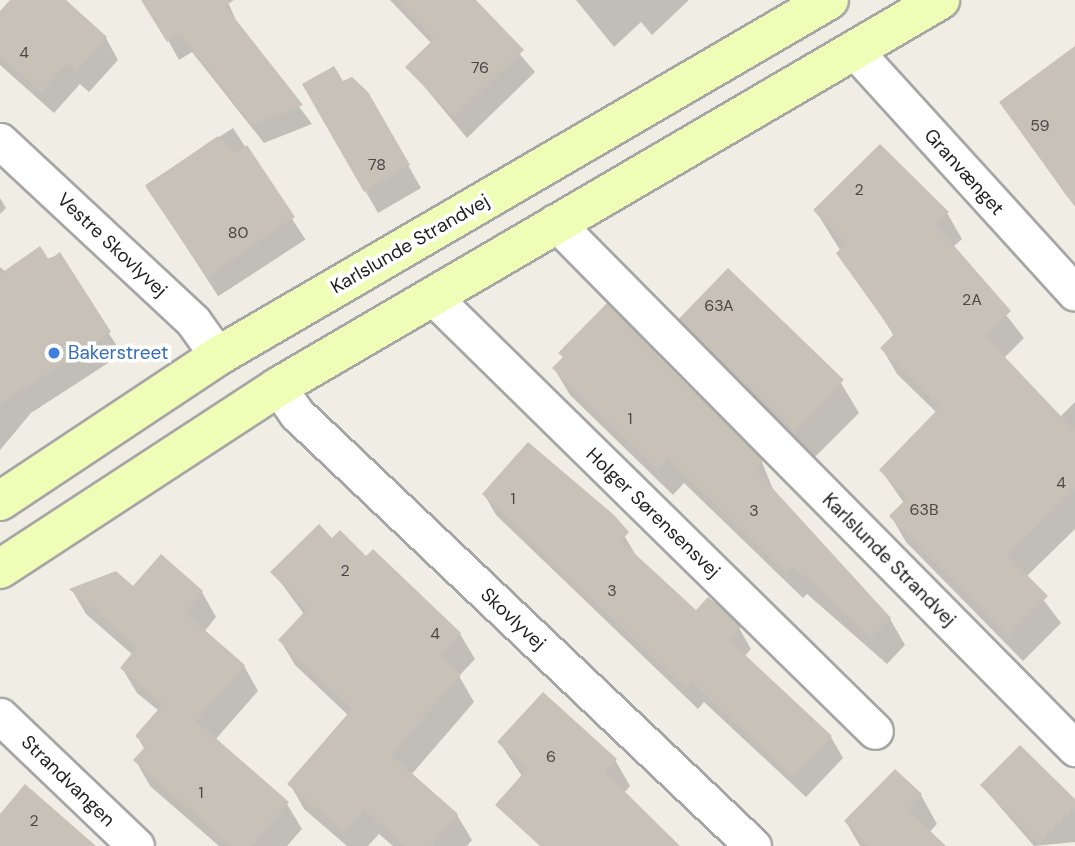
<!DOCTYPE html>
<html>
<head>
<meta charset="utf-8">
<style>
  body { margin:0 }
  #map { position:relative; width:1075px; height:846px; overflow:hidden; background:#f0eee4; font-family:"DM Sans",sans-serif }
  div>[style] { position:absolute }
  .shadow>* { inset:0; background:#0003; transform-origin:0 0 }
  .building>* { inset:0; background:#c8c1b7; transform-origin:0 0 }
  .roads { filter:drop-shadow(2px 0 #a6a6a6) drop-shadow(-2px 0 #a6a6a6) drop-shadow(0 2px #a6a6a6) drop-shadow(0 -2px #a6a6a6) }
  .minor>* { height:35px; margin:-17.5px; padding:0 17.5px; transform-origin:17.5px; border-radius:17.5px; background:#fff }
  .secondary>* { height:38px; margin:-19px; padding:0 19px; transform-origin:19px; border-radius:19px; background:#f0fdb6 }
  .dots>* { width:19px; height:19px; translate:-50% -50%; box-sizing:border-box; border:4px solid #fff; border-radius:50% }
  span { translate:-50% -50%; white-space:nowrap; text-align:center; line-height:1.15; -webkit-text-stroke:7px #fff; paint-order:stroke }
  .number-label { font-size:16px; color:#494845 }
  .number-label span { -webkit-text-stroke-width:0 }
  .street-label { font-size:19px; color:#1f1f1f }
  .shop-label { font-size:19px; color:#366cbe }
  .left { translate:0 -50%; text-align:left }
</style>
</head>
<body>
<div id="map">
  <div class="shadow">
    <i style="clip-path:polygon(16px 0,63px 0,106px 38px,118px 60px,89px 92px,80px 84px,54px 113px,0 65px,0 21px)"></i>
    <i style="clip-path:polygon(146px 0,227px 0,238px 25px,312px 124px,264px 143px,192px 52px,179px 60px)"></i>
    <i style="clip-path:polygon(390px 0,474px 0,535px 72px,467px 138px,408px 67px,432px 44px)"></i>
    <i style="clip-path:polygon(576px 0,689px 0,652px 35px,641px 22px,614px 47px)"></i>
    <i style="clip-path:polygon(1075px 48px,1075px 192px,1068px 198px,1001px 102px)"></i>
    <i style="clip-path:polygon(304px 84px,343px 84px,367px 93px,421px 188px,378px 213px)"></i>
    <i style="left:233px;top:128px;width:133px;height:104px;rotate:57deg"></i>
    <i style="clip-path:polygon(0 198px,6px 208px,0 214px)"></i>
    <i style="clip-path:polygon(815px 210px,947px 213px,962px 239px,953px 247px,1024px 338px,1004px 358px,1060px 417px,1075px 402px,1075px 529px,1026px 577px,1061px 623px,1023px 661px,906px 542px,891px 516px,904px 503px,881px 470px,937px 413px,897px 374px,882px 348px,894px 336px)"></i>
    <i style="clip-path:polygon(59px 255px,122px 354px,31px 413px,0 450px,0 267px,6px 272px)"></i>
    <i style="clip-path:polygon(681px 318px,841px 383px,859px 413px,810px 462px,698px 349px)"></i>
    <i style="clip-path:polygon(561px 353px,762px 462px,774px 492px,890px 619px,905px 645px,887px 664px,807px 594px,803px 598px,684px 483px,673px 495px,570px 395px,554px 368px,564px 359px)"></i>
    <i style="clip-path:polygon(484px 494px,613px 517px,637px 557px,696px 612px,739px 628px,751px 649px,744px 657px,831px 737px,843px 758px,806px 797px,704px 702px,698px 709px,496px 515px)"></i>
    <i style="clip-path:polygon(332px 540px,366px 559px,460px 634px,475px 659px,459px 676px,474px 702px,411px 775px,457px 815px,472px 840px,467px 846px,393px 846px,379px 834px,368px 846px,347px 846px,304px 809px,290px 784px,349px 716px,295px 665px,280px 640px,304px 614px,273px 572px)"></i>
    <i style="clip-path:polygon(133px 588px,202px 592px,216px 617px,204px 632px,244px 666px,258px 691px,215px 740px,287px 804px,302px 829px,287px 846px,219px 846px,150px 786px,136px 761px,145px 750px,137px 736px,159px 711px,137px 693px,122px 668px,133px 655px,86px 614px,72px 590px)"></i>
    <i style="clip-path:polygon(499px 742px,615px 760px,630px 786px,623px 794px,678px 846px,569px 846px)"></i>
    <i style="clip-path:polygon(982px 786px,1075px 801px,1075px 842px,1034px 846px)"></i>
    <i style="clip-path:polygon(921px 795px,937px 824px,929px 833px,943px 846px,860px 846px,846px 822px)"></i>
  </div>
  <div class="building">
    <i style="clip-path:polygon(10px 0,66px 0,107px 37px,76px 72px,67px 63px,41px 93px,0 56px,0 11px)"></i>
    <i style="clip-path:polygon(141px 0,234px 0,225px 6px,303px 105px,252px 125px,180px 34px,167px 42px)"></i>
    <i style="clip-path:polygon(396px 0,476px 0,524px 50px,454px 117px,405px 67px,434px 39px)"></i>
    <i style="clip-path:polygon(1075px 46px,1075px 207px,999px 102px)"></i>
    <i style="clip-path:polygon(334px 66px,343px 81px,352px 77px,368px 92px,410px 165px,364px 192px,302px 84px)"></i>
    <i style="clip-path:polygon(218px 136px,237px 153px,247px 145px,295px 217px,207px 277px,145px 186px)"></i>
    <i style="clip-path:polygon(880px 144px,949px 212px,935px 224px,1011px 311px,985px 336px,1075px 431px,1075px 489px,1007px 555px,1048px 596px,1008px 636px,889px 516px,907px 498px,879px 470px,940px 407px,880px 348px,894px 334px,836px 253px,846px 244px,813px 210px)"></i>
    <i style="clip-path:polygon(40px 246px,49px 260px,60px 252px,111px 332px,0 404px,0 274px)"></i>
    <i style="left:728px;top:268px;width:161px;height:71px;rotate:44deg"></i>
    <i style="clip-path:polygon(607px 303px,763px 461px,755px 469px,891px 618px,871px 638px,807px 578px,791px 568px,786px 573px,668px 458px,657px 469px,552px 368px,563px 357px,558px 353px)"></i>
    <i style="clip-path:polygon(528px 442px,614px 515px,629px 532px,621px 541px,696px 610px,708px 597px,718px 605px,741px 627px,729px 640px,832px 736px,793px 777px,692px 682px,686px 689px,482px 494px)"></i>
    <i style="clip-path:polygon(319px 524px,332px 538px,340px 530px,366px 556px,373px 549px,461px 633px,440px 656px,461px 675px,391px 755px,458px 814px,431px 846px,405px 846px,364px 810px,344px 832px,287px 784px,352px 709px,278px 640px,307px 609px,270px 572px)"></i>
    <i style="clip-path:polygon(161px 554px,203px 591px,185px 613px,245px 665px,196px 721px,289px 802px,251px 846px,231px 846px,133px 760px,146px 746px,135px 736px,163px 704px,120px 668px,137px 647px,69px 589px,116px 571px,133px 586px)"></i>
    <i style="clip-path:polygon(543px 692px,617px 759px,605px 772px,680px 846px,540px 846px,495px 805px,527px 769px,497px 742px)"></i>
    <i style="clip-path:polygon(1020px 745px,1075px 799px,1075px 808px,1039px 844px,980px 785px)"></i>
    <i style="clip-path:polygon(895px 769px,922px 794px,908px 810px,946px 846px,870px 846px,844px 821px)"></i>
    <i style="clip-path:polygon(25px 784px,96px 846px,0 846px,0 814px)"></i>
  </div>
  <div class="roads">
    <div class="minor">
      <i style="left:854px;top:50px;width:328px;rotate:47.7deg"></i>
      <i style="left:0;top:141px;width:264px;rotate:43deg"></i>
      <i style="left:193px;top:321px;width:43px;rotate:54.5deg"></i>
      <i style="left:555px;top:222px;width:740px;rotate:45.33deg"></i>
      <i style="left:431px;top:295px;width:622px;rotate:44.48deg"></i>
      <i style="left:278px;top:387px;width:33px;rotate:55deg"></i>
      <i style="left:297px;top:414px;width:628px;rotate:43.45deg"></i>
      <i style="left:0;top:716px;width:188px;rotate:43.7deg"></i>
    </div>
    <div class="secondary">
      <i style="left:0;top:501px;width:262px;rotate:-33.6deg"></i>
      <i style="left:218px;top:356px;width:707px;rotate:-30.23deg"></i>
      <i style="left:0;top:569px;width:332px;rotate:-33.2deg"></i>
      <i style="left:278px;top:387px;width:767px;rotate:-30.31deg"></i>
    </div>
  </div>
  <div class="dots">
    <i style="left:54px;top:353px;background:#3f7fe0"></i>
  </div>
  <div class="number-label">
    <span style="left:24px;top:53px">4</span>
    <span style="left:480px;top:68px">76</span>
    <span style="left:1040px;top:126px">59</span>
    <span style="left:377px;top:165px">78</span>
    <span style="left:859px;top:190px">2</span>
    <span style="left:238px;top:233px">80</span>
    <span style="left:972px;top:300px">2A</span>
    <span style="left:719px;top:306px">63A</span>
    <span style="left:630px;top:419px">1</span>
    <span style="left:1061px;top:483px">4</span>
    <span style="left:513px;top:499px">1</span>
    <span style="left:924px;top:510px">63B</span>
    <span style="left:754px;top:511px">3</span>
    <span style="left:345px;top:571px">2</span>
    <span style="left:612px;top:591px">3</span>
    <span style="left:435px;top:634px">4</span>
    <span style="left:551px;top:757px">6</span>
    <span style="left:201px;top:793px">1</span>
    <span style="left:34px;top:821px">2</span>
  </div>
  <div class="street-label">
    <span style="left:964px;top:172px;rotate:48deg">Granvænget</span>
    <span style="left:410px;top:244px;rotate:-30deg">Karlslunde Strandvej</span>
    <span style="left:112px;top:245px;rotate:43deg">Vestre Skovlyvej</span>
    <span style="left:653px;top:513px;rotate:44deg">Holger Sørensensvej</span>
    <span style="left:889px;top:560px;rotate:45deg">Karlslunde Strandvej</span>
    <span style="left:513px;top:619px;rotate:43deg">Skovlyvej</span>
    <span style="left:68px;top:781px;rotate:44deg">Strandvangen</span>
  </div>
  <div class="shop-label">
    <span class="left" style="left:68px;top:353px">Bakerstreet</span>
  </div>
</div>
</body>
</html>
